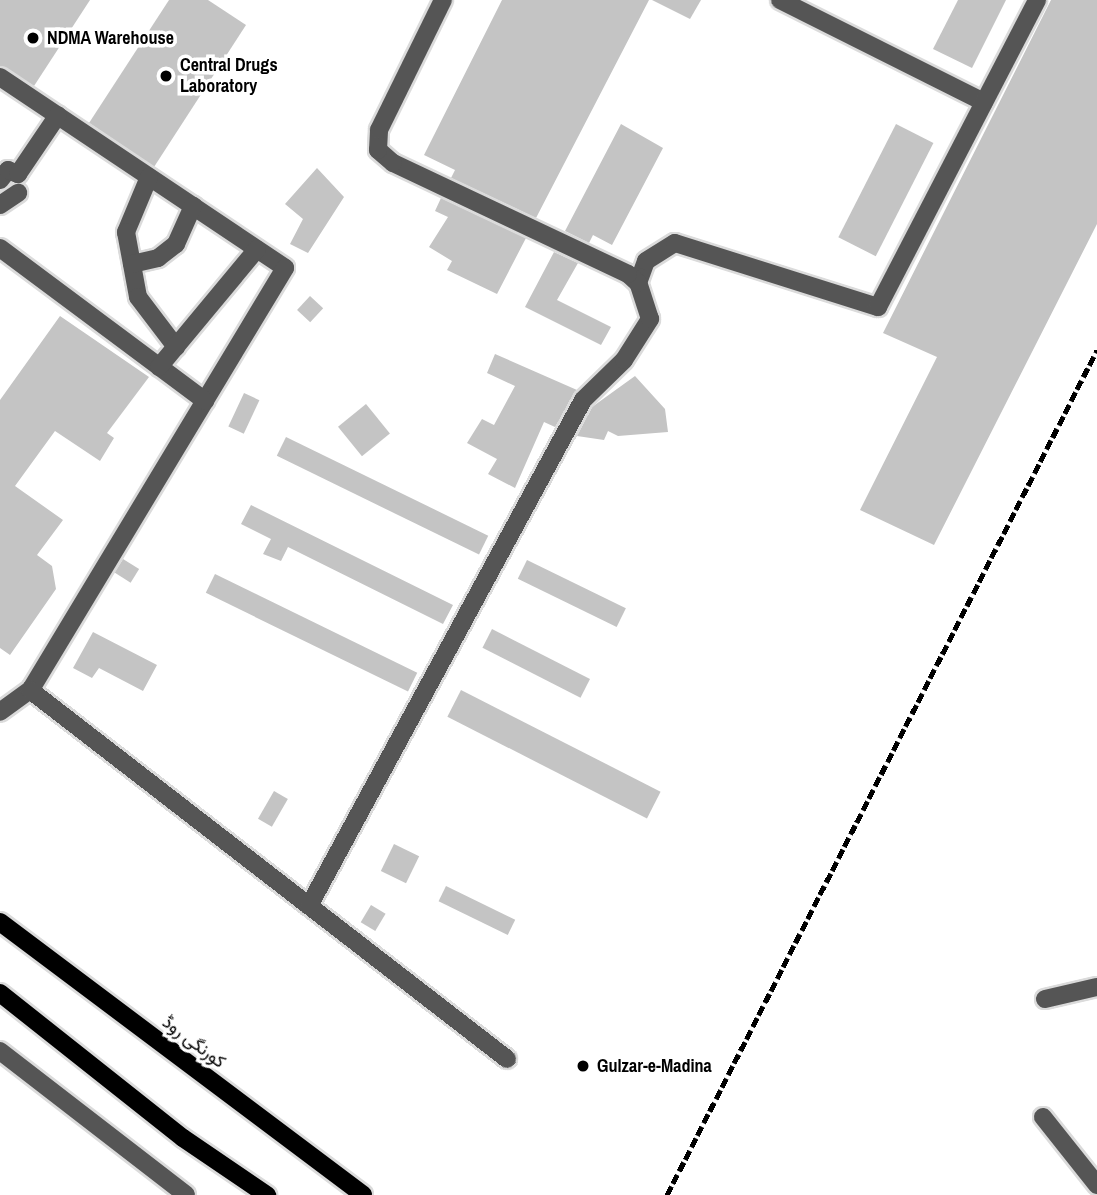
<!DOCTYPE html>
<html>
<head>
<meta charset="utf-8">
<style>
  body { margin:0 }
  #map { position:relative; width:1097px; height:1195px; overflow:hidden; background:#fff; font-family:"Archivo Narrow",Vazirmatn,sans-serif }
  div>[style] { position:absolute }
  .building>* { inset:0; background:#c4c4c4; transform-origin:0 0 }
  .roads { filter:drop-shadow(2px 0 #dbdbdb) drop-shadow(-2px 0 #dbdbdb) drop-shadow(0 2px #dbdbdb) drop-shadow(0 -2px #dbdbdb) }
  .minor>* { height:18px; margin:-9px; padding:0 9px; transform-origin:9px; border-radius:9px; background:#555 }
  .major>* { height:18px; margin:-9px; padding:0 9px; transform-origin:9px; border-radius:9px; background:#000 }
  .rail>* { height:5px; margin-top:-2.5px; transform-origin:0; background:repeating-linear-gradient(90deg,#000 0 10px,transparent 0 13.5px) }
  .dots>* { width:19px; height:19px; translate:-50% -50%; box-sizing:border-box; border:4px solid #fff; border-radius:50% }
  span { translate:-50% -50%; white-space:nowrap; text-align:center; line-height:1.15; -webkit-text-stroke:7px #fff; paint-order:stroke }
  .poi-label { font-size:18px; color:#000; font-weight:700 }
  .left { translate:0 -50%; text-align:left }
  .street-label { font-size:18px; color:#000 }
</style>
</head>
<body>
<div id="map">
  <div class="building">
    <i style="clip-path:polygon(0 0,90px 0,34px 86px,0 66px)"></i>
    <i style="clip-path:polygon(169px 0,208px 0,246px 25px,154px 167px,89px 123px)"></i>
    <i style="clip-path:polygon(502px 0,649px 0,536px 218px,451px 178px,455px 170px,424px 155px)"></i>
    <i style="clip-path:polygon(652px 0,701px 0,690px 19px)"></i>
    <i style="clip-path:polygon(958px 0,1006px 0,972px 68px,933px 49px)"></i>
    <i style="clip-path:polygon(1051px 0,1097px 0,1097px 224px,934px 545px,860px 510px,937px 357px,883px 333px)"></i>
    <i style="clip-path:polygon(621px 124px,663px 148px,612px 245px,593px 235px,589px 243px,565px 231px)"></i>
    <i style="left:896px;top:124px;width:42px;height:127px;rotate:27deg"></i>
    <i style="clip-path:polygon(317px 168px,344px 197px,308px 253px,290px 244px,303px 219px,285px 204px)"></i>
    <i style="clip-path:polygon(441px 198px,526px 238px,497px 294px,447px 270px,452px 261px,429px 247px,448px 217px,435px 211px)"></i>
    <i style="clip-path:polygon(554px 252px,578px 263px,557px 300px,611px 327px,601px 345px,525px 307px)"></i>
    <i style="left:310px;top:296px;width:18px;height:19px;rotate:43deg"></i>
    <i style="clip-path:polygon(60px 316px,149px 377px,107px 433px,114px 438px,100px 461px,55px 431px,15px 486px,63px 520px,37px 555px,52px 566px,56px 589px,10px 655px,0 648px,0 400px)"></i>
    <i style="clip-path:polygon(495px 354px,577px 390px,555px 427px,544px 422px,515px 488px,488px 474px,497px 459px,467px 443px,482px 419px,494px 425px,515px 386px,487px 373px)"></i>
    <i style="clip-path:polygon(635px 376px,665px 409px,668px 432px,618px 436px,608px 431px,604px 440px,577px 436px,592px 407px)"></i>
    <i style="left:244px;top:393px;width:17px;height:37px;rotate:25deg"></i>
    <i style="left:366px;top:404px;width:38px;height:36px;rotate:51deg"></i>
    <i style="left:286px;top:437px;width:225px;height:21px;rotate:26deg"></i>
    <i style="clip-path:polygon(251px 505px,453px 605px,443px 624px,288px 547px,281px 561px,263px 554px,271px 539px,241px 524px)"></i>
    <i style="left:123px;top:559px;width:19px;height:16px;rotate:32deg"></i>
    <i style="left:527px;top:560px;width:110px;height:21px;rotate:26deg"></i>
    <i style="left:215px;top:574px;width:225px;height:21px;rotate:26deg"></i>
    <i style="left:492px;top:629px;width:110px;height:21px;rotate:27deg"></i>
    <i style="clip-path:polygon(93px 632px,157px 665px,143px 691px,99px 668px,92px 678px,73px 668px)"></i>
    <i style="left:461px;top:690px;width:224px;height:30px;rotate:27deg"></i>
    <i style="left:274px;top:791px;width:16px;height:32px;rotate:30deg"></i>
    <i style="left:394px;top:844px;width:28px;height:30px;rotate:26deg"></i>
    <i style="left:446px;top:886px;width:77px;height:17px;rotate:26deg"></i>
    <i style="left:371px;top:905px;width:17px;height:20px;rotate:31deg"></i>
  </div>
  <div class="roads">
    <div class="minor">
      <i style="left:780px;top:0;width:228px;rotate:26.6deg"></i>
      <i style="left:0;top:77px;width:343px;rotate:33.8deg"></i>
      <i style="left:285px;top:268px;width:493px;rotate:121.1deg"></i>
      <i style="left:30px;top:690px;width:37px;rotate:144deg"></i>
      <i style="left:149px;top:177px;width:60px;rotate:112.7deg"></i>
      <i style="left:126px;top:232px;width:66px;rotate:79.5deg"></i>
      <i style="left:138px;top:297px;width:63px;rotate:52.8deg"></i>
      <i style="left:0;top:180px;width:13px;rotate:-51deg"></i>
      <i style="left:8px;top:170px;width:11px;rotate:22deg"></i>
      <i style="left:18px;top:174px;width:71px;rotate:-55.9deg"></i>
      <i style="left:0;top:205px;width:22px;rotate:-34deg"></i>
      <i style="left:0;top:248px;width:256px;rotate:36.7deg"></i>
      <i style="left:132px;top:264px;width:27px;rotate:-13deg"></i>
      <i style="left:158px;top:258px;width:23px;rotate:-38deg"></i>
      <i style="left:176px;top:244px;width:42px;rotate:-65.9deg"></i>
      <i style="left:638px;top:283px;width:23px;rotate:-70deg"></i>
      <i style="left:646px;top:261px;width:34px;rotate:-32deg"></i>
      <i style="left:675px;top:243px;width:213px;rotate:17.5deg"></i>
      <i style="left:878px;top:307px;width:346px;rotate:-62.6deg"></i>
      <i style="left:159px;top:367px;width:153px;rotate:-50.3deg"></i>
      <i style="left:30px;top:690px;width:603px;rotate:37.72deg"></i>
      <i style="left:309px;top:906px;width:575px;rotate:-61.56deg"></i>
      <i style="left:583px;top:400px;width:57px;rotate:-44.3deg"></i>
      <i style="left:624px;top:360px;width:49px;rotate:-57.6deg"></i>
      <i style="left:650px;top:319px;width:38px;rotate:-108deg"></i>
      <i style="left:638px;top:283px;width:13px;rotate:-138deg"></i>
      <i style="left:628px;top:274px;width:260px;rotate:-154.7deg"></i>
      <i style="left:393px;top:163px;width:20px;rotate:-139deg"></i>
      <i style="left:378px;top:150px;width:20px;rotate:-87deg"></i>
      <i style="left:379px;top:130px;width:145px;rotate:-63.8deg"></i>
      <i style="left:1045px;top:999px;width:53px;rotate:-13deg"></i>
      <i style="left:0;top:1051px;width:235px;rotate:37.7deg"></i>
      <i style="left:1043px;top:1117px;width:87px;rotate:51.5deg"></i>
    </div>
    <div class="major">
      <i style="left:0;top:922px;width:454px;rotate:36.9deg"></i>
      <i style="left:0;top:993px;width:233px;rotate:38.4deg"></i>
      <i style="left:183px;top:1138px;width:102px;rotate:34.2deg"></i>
    </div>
  </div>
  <div class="rail">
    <i style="left:667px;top:1195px;width:948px;rotate:-63.03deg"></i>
  </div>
  <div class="dots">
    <i style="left:33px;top:38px;background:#000"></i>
    <i style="left:166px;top:76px;background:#000"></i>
    <i style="left:583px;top:1066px;background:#000"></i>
  </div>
  <div class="poi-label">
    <span class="left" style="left:47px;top:38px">NDMA Warehouse</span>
    <span class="left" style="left:180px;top:76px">Central Drugs<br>Laboratory</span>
    <span class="left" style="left:597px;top:1066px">Gulzar-e-Madina</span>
  </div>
  <div class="street-label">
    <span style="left:194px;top:1042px;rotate:37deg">کورنگی روڈ</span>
  </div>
</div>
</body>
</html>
